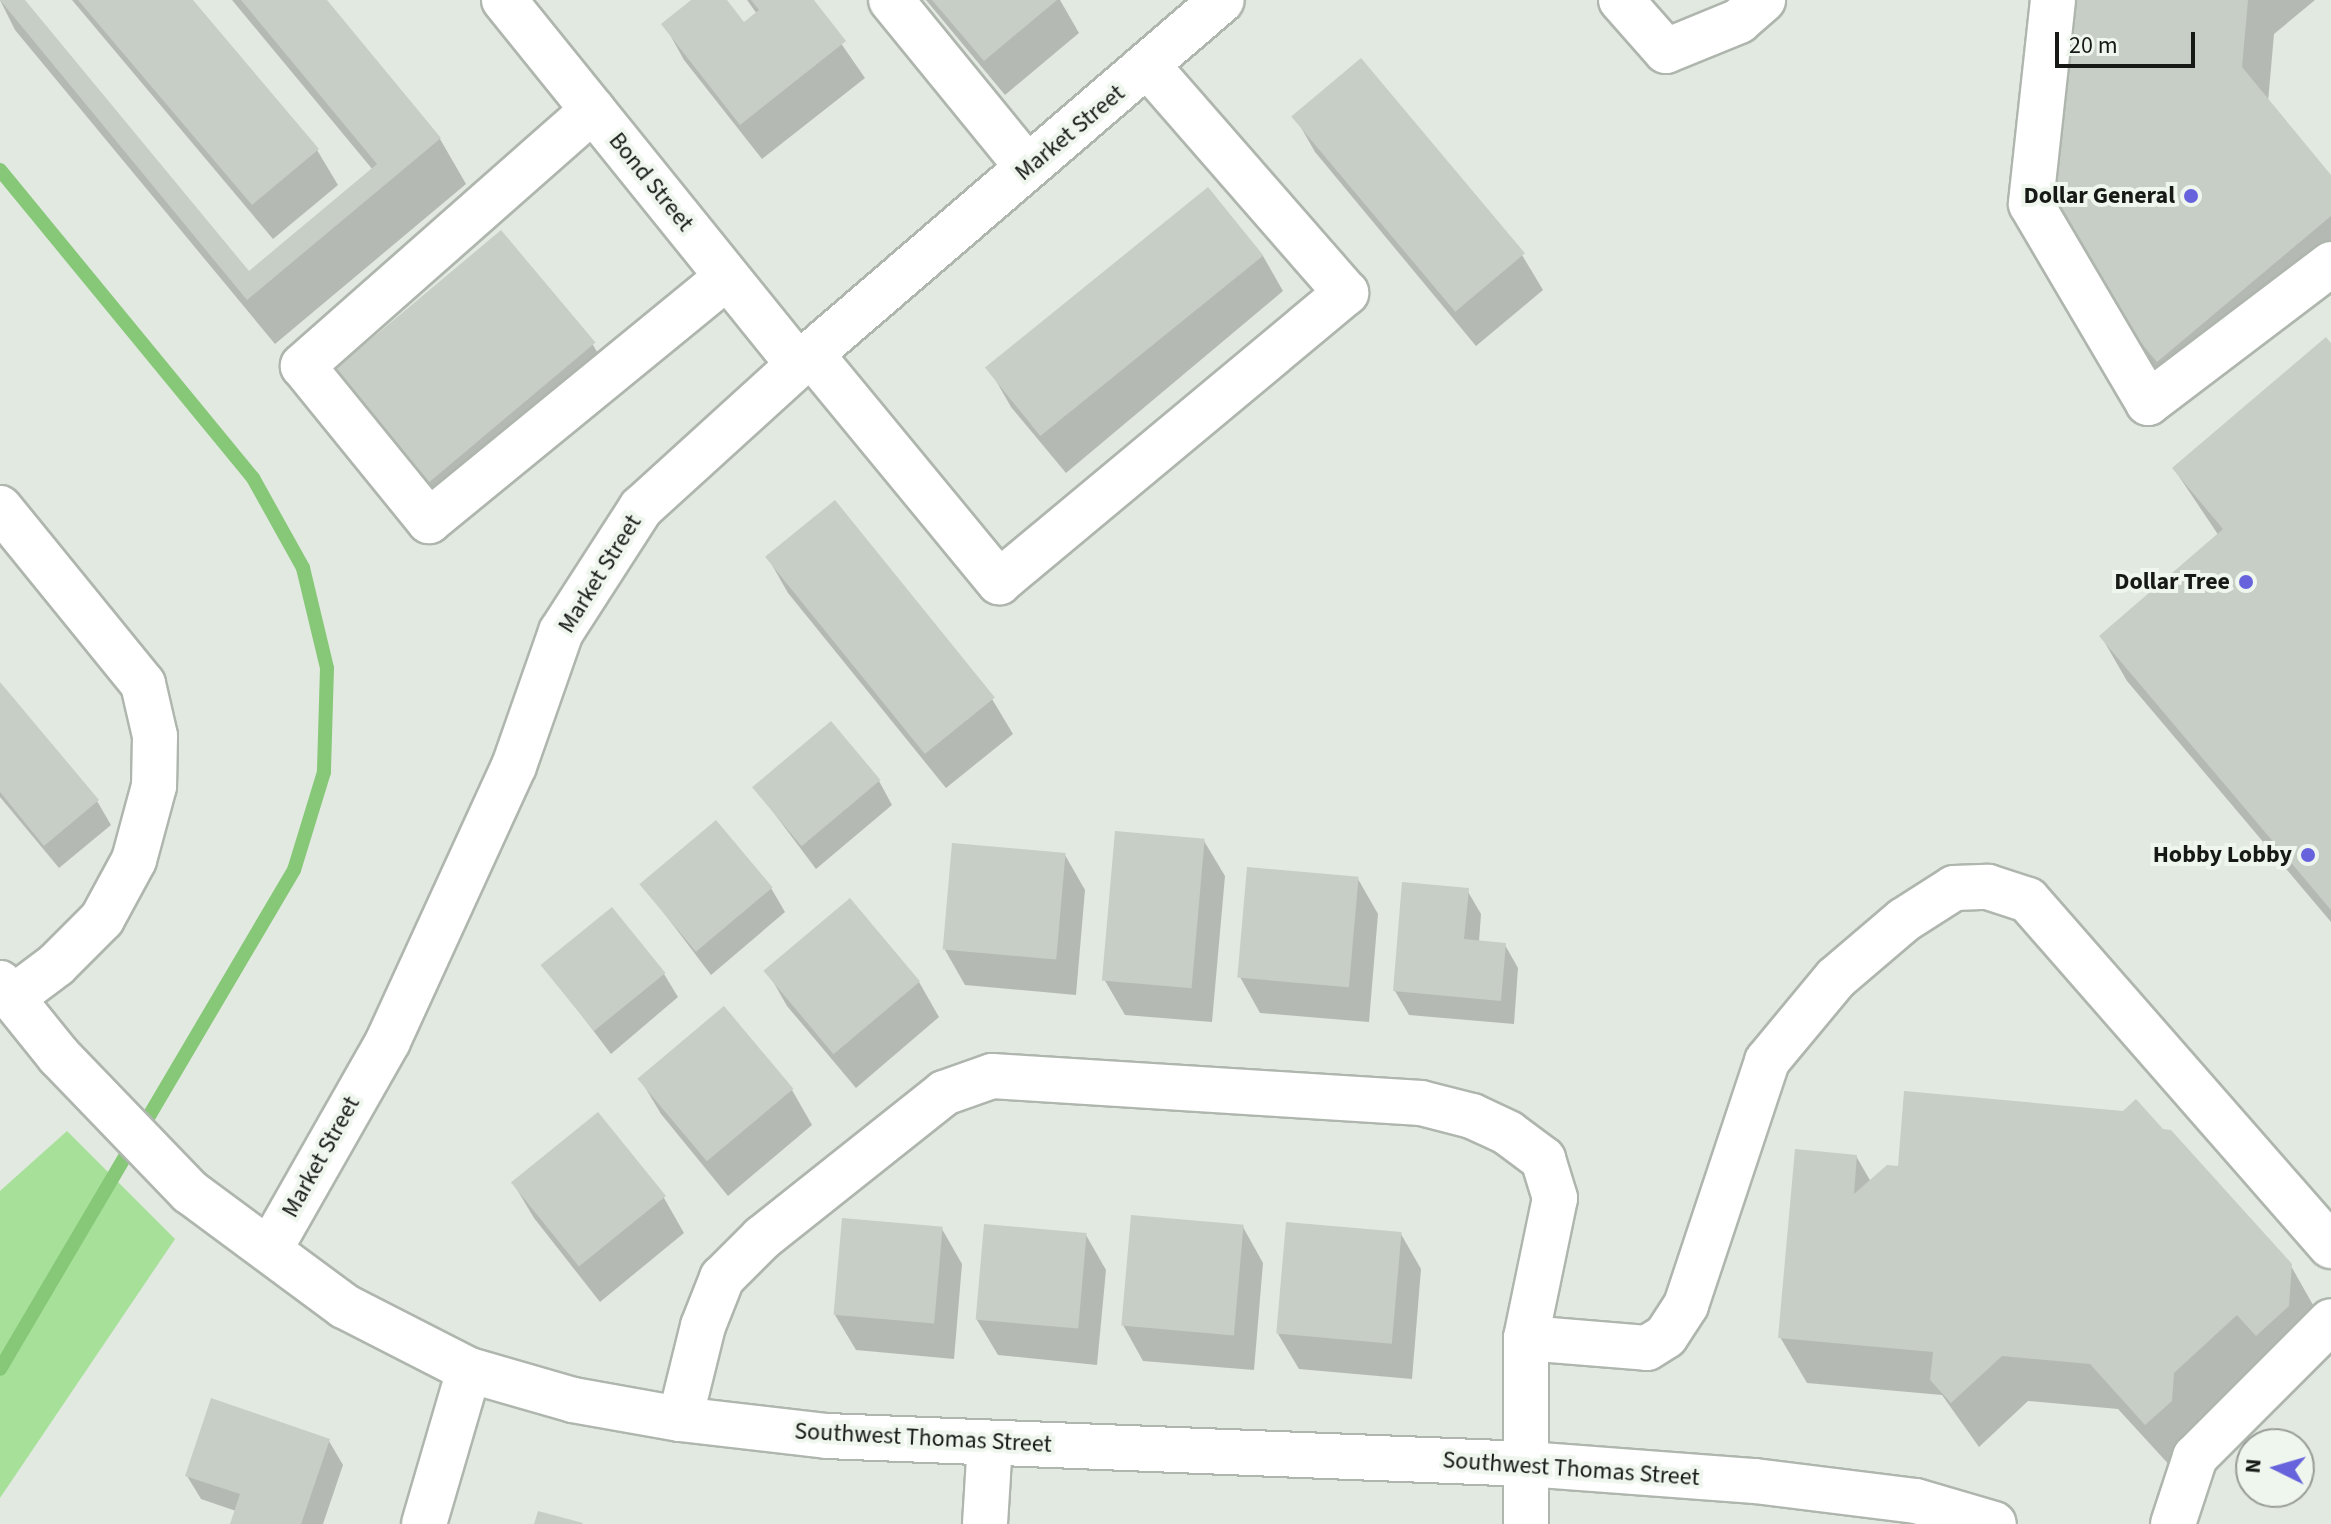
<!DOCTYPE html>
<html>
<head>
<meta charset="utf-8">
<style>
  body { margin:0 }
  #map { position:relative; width:2331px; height:1524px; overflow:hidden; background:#e2e9e0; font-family:"Source Sans 3",sans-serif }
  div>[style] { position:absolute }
  .green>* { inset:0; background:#a6e099 }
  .shadow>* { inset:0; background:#0003 }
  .stream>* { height:14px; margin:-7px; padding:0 7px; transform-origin:7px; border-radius:7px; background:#86c878 }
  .building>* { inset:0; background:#c7cec5; transform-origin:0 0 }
  .roads { filter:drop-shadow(2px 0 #afb6ae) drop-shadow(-2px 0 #afb6ae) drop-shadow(0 2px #afb6ae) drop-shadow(0 -2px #afb6ae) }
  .minor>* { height:44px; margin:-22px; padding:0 22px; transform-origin:22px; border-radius:22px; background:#fff }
  .dots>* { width:22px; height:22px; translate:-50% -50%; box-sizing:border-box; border:4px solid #eff6ed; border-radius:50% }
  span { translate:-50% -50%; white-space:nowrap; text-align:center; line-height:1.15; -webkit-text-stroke:8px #eff6ed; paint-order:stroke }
  .street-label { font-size:24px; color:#161916 }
  .poi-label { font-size:24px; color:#161916; font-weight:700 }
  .right { translate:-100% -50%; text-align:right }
  .north { position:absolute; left:2235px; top:1428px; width:80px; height:80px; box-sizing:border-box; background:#eff6ed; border:2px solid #989e97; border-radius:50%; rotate:275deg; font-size:22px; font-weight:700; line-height:32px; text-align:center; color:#161916 }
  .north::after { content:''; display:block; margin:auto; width:28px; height:36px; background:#6763dc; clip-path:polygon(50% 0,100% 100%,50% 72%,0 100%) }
  .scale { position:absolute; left:2055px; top:32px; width:140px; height:36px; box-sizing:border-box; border:4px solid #161916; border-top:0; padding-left:10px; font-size:24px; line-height:28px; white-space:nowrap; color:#161916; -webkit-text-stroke:6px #eff6ed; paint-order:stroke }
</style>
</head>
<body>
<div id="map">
  <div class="green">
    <i style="clip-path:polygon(67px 1131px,175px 1239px,0 1498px,0 1191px)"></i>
  </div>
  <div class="shadow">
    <i style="clip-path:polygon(0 0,22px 0,249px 274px,373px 170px,232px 0,324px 0,440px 139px,466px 184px,275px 344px,15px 30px)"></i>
    <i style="clip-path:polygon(72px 0,191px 0,317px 150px,338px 185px,273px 239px)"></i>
    <i style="clip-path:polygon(695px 0,725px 0,744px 25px,757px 14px,747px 0,811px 0,865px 78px,762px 159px,684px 60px,664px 24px)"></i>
    <i style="clip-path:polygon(926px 0,1060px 0,1079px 33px,1005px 95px)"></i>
    <i style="clip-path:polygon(2069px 0,2315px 0,2274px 34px,2268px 102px,2331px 178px,2331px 283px,2184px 406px,2076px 276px)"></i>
    <i style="clip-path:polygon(1295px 117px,1522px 255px,1543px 290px,1476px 346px,1315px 152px)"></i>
    <i style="clip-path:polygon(1208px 190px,1263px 256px,1283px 291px,1066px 473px,1011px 407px,991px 372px)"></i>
    <i style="clip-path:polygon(500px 233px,593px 345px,619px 390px,453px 531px,359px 419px)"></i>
    <i style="clip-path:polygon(2331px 346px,2331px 922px,2127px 681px,2101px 636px,2219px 536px,2174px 469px)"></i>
    <i style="clip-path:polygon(768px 558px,992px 699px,1013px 734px,946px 788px,788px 593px)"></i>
    <i style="clip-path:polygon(0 686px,97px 801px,111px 825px,59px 868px,0 797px)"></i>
    <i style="clip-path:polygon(879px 781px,892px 805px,816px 869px,755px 788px)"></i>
    <i style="clip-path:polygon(1204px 841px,1225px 876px,1212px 1022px,1125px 1015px,1104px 979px)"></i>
    <i style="clip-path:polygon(1065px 855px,1085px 890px,1076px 995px,965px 985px,945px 950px)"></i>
    <i style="clip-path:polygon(1358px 879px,1378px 914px,1369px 1022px,1260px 1013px,1240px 977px)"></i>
    <i style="clip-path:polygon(642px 884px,771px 888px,785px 912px,711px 975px)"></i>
    <i style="clip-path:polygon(1467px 890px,1481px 914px,1479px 942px,1505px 945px,1518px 968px,1514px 1024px,1409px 1015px,1395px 991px)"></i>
    <i style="clip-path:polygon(545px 967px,664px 974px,678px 997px,611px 1054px)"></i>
    <i style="clip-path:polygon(767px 971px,919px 982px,939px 1017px,856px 1088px,787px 1006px)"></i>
    <i style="clip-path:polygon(724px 1009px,792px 1090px,812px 1125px,728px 1196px,661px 1114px,640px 1079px)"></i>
    <i style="clip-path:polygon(597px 1115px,664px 1198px,684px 1233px,600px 1302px,534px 1218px,513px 1183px)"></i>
    <i style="clip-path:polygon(1856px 1156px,1871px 1182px,2291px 1266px,2317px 1312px,2199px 1418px,2197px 1447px,2173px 1469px,2118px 1409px,2028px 1401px,1979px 1447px,1942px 1395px,1807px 1383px,1780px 1337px)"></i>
    <i style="clip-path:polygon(1243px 1227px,1263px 1263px,1254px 1370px,1143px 1361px,1123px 1325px)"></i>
    <i style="clip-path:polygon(942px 1229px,962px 1264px,954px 1359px,856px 1350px,835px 1315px)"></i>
    <i style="clip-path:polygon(1401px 1234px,1421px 1269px,1412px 1379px,1299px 1369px,1278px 1334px)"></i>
    <i style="clip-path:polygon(1086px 1235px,1106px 1270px,1097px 1365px,998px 1355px,977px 1320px)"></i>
    <i style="clip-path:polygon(329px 1441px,343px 1465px,323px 1524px,232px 1524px,236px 1511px,201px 1499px,187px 1476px)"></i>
  </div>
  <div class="stream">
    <i style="left:0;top:170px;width:399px;rotate:50.6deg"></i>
    <i style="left:253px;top:478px;width:103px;rotate:60.9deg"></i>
    <i style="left:303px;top:568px;width:103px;rotate:76.5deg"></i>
    <i style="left:327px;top:668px;width:104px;rotate:91.7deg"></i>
    <i style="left:324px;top:772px;width:102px;rotate:107deg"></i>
    <i style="left:294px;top:870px;width:579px;rotate:120.51deg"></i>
  </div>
  <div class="building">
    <i style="clip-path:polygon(0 0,25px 0,249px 271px,377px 164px,241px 0,327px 0,441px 138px,247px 300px)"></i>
    <i style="clip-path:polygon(78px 0,193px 0,319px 149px,252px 205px)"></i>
    <i style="clip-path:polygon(691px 0,727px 0,744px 22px,759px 10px,751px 0,814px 0,846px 41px,740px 125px,661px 24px)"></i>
    <i style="clip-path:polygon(932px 0,1057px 0,984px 61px)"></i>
    <i style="clip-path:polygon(2067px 0,2248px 0,2242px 67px,2331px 175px,2331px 216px,2157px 362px,2048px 231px)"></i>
    <i style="left:1361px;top:58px;width:255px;height:91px;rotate:50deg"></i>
    <i style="left:1208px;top:187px;width:88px;height:287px;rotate:51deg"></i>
    <i style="left:501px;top:230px;width:147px;height:223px;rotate:50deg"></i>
    <i style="clip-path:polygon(2326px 337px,2331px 343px,2331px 910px,2099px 636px,2223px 529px,2172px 468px)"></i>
    <i style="left:835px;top:500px;width:254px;height:90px;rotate:51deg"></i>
    <i style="clip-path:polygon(0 682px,99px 800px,44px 846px,0 792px)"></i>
    <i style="left:831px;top:721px;width:77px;height:103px;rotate:50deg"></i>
    <i style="left:716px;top:820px;width:88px;height:100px;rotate:50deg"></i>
    <i style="left:1115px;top:831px;width:90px;height:150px;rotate:5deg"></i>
    <i style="left:952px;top:843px;width:114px;height:107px;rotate:5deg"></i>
    <i style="left:1247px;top:867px;width:112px;height:111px;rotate:5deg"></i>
    <i style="clip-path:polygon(1402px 882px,1469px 888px,1464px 939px,1506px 943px,1501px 1001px,1393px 991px)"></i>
    <i style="left:850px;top:898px;width:109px;height:113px;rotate:50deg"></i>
    <i style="left:612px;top:907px;width:85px;height:92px;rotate:51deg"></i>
    <i style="left:724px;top:1006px;width:108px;height:113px;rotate:50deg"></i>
    <i style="clip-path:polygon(1904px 1091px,2123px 1111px,2136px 1099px,2163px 1129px,2171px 1130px,2292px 1264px,2289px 1306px,2256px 1336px,2237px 1315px,2174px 1373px,2172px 1401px,2145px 1425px,2090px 1364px,2002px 1356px,1951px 1403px,1930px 1380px,1933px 1352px,1778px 1338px,1795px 1149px,1857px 1155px,1854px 1194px,1887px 1165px,1898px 1166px)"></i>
    <i style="left:598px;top:1112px;width:108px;height:112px;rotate:51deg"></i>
    <i style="left:1131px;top:1215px;width:113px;height:111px;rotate:5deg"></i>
    <i style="left:842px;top:1218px;width:101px;height:97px;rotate:5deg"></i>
    <i style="left:1286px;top:1222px;width:116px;height:112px;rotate:5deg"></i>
    <i style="left:984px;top:1224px;width:103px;height:96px;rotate:5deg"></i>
    <i style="clip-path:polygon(211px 1398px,330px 1439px,301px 1524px,230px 1524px,240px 1494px,185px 1476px)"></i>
    <i style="clip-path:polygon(538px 1511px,583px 1523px,582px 1524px,534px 1524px)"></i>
  </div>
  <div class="roads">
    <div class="minor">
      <i style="left:504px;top:0;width:469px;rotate:51.1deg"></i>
      <i style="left:891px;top:0;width:215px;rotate:50.8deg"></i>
      <i style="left:1621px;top:0;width:68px;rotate:48.6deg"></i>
      <i style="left:1666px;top:51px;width:79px;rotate:-22.3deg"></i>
      <i style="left:1739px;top:21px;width:32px;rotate:-41deg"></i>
      <i style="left:2053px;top:0;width:205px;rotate:96.2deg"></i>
      <i style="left:2031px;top:204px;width:231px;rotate:59.5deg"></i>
      <i style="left:2148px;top:403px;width:230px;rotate:-37.2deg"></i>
      <i style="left:593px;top:110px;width:387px;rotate:138.6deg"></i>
      <i style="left:303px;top:366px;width:200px;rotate:50.9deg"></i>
      <i style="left:429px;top:521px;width:385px;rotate:-39.3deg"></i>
      <i style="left:811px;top:354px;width:296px;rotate:50.5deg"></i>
      <i style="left:999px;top:582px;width:452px;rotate:-39.8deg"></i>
      <i style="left:1346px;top:293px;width:300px;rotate:-131.1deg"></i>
      <i style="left:0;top:508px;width:227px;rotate:50.9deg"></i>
      <i style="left:143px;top:684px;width:53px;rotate:77deg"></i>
      <i style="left:155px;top:736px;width:50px;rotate:91.1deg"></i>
      <i style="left:154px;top:786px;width:77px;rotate:105.1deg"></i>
      <i style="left:134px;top:860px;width:67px;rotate:118.5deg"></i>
      <i style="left:102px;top:919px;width:65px;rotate:135deg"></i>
      <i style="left:56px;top:965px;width:55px;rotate:143.1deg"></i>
      <i style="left:0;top:983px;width:94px;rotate:51.1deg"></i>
      <i style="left:59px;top:1056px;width:189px;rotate:46.1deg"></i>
      <i style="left:190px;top:1192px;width:192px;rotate:36.5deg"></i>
      <i style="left:344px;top:1306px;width:140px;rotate:27.1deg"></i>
      <i style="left:469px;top:1370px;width:108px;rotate:16.1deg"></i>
      <i style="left:573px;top:1400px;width:109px;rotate:10.1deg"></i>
      <i style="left:680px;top:1419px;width:148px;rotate:6.6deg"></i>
      <i style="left:827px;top:1436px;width:701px;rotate:2.29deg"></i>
      <i style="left:1527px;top:1464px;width:229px;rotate:4.3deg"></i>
      <i style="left:1755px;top:1481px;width:162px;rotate:7.1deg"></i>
      <i style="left:1916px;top:1501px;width:81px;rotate:16.4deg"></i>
      <i style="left:270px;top:1249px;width:239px;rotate:-60.4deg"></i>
      <i style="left:388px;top:1041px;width:302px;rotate:-65.4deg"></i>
      <i style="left:514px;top:766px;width:142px;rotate:-70.7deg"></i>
      <i style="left:561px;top:632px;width:148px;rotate:-57.2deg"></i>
      <i style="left:641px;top:508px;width:212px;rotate:-42.3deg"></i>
      <i style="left:798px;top:365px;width:559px;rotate:-40.72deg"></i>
      <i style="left:1526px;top:1338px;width:121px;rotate:4.7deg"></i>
      <i style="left:1647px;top:1348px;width:22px;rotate:-32deg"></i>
      <i style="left:1666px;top:1336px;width:37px;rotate:-57deg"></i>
      <i style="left:1686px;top:1305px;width:257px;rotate:-71.6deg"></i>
      <i style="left:1767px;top:1061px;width:108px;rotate:-50.3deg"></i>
      <i style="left:1836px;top:978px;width:89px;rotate:-40.5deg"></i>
      <i style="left:1904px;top:920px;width:59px;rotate:-32.6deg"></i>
      <i style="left:1954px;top:888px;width:34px;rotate:-2deg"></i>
      <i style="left:1988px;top:887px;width:42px;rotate:18deg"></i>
      <i style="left:2028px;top:900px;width:460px;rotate:48.8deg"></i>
      <i style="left:680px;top:1419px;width:96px;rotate:-76.1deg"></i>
      <i style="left:703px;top:1326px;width:52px;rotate:-68.4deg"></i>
      <i style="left:722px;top:1278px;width:57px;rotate:-45deg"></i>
      <i style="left:762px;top:1238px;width:233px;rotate:-38.5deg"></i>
      <i style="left:944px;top:1093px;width:51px;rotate:-19.5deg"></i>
      <i style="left:992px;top:1076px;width:430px;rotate:3.6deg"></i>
      <i style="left:1421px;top:1103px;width:53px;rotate:14.3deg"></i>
      <i style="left:1472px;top:1116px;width:40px;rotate:25deg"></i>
      <i style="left:1508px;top:1133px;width:44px;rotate:36.6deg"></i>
      <i style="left:1543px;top:1159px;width:41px;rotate:72.9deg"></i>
      <i style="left:1555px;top:1198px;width:143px;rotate:101.7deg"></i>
      <i style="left:1526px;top:1338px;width:186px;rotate:90deg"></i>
      <i style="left:424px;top:1524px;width:160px;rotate:-73.7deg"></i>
      <i style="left:985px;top:1524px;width:81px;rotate:-86.5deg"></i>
      <i style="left:2173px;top:1524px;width:71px;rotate:-71.8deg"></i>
      <i style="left:2195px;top:1457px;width:192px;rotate:-45deg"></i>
    </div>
  </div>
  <div class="dots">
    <i style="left:2191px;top:196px;background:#6763dc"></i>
    <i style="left:2246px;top:582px;background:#6763dc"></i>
    <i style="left:2308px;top:855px;background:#6763dc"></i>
  </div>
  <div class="street-label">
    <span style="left:1070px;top:133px;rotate:-40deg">Market Street</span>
    <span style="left:651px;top:182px;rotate:51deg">Bond Street</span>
    <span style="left:600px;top:574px;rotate:-58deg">Market Street</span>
    <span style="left:321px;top:1157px;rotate:-61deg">Market Street</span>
    <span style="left:923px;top:1438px;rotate:3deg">Southwest Thomas Street</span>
    <span style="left:1571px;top:1469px;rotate:4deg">Southwest Thomas Street</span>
  </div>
  <div class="poi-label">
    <span class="right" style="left:2175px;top:196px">Dollar General</span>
    <span class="right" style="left:2230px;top:582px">Dollar Tree</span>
    <span class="right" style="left:2292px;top:855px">Hobby Lobby</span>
  </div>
  <div class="north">N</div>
  <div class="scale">20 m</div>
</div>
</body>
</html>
